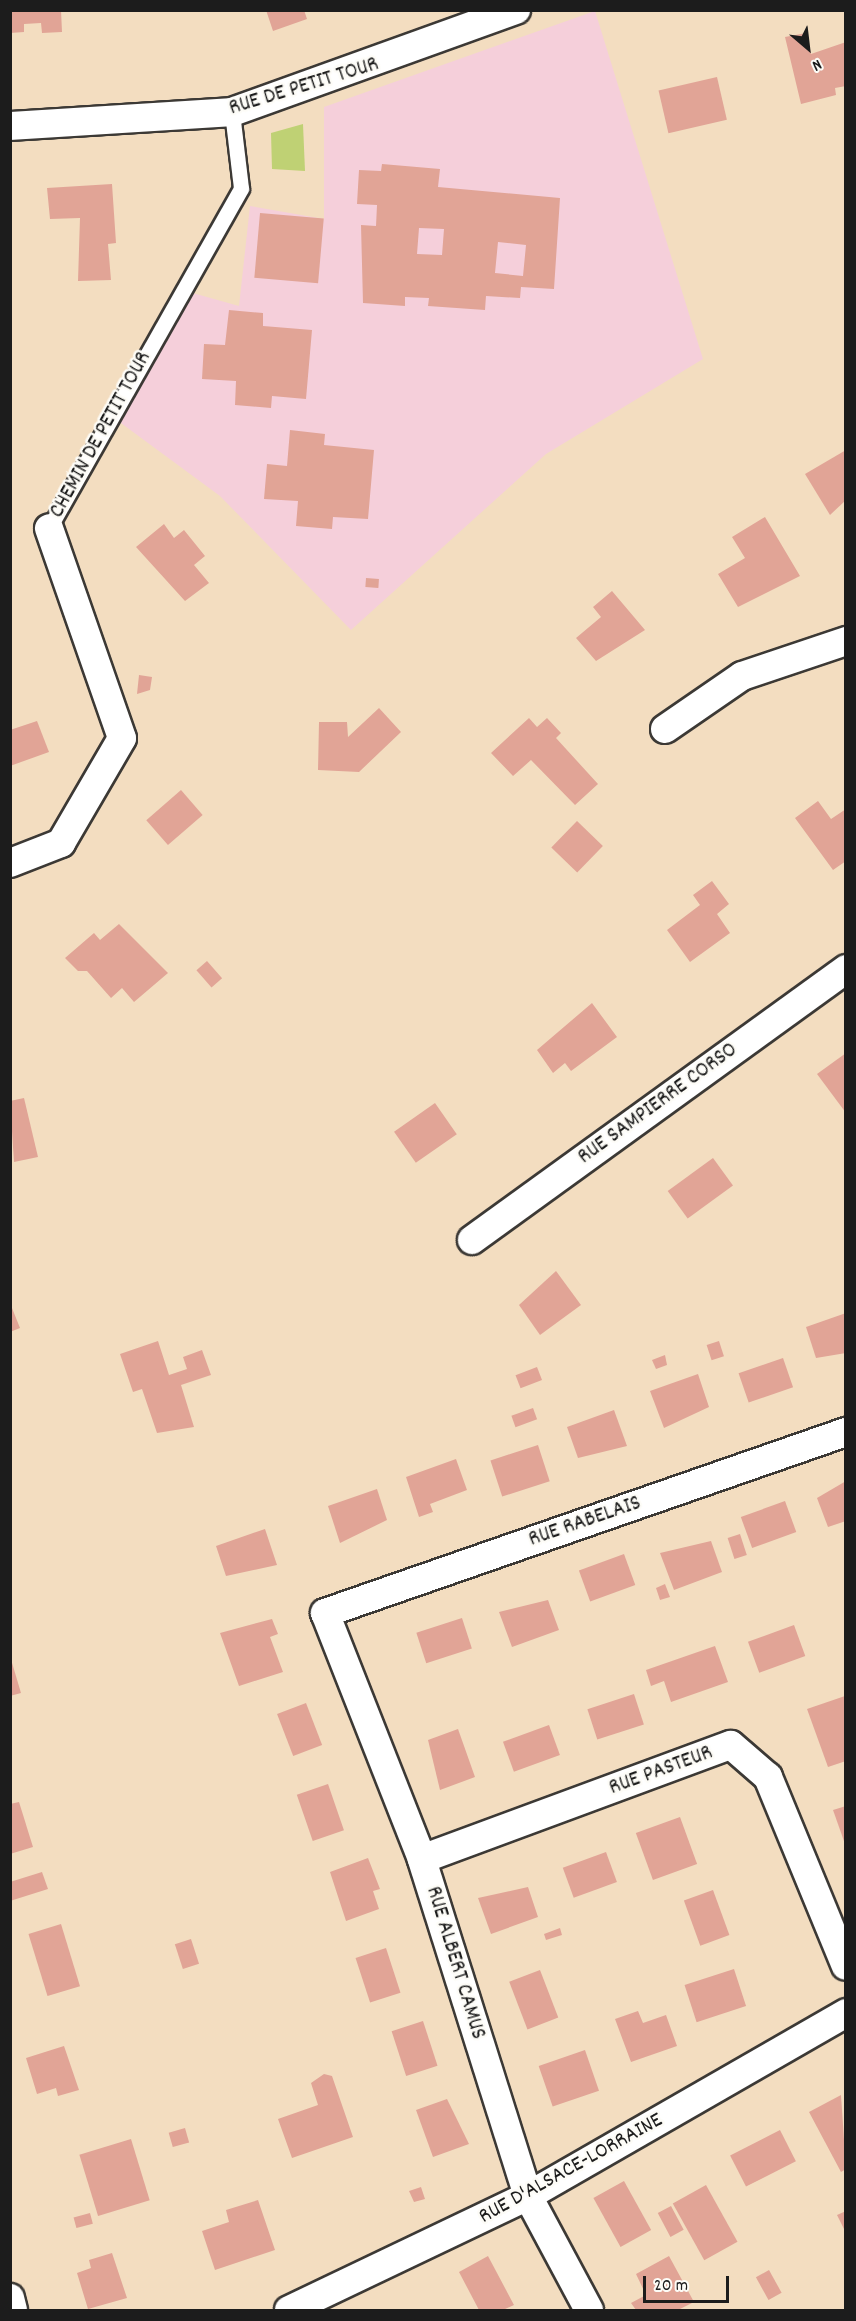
<!DOCTYPE html>
<html>
<head>
<meta charset="utf-8">
<style>
  body { margin:0 }
  #map { position:relative; width:856px; height:2321px; overflow:hidden; background:#f3ddc0; font-family:Dekko,sans-serif }
  div>[style] { position:absolute }
  .built>* { inset:0; background:#f5cfda }
  .green>* { inset:0; background:#bfd174 }
  .building>* { inset:0; background:#e1a496; transform-origin:0 0 }
  .roads { filter:drop-shadow(2px 0 #3c3935) drop-shadow(-2px 0 #3c3935) drop-shadow(0 2px #3c3935) drop-shadow(0 -2px #3c3935) }
  .lane>* { height:15px; margin:-7.5px; padding:0 7.5px; transform-origin:7.5px; border-radius:7.5px; background:#fff }
  .street>* { height:28px; margin:-14px; padding:0 14px; transform-origin:14px; border-radius:14px; background:#fff }
  span { translate:-50% -50%; white-space:nowrap; text-align:center; line-height:1.15; -webkit-text-stroke:5px #fdfcf7; paint-order:stroke }
  .street-label { font-size:22px; color:#1c1c1c }
  .frame { position:absolute; inset:0; border:12px solid #1c1c1c; pointer-events:none }
  .north { position:absolute; left:778px; top:18px; width:60px; height:60px; -webkit-text-stroke:4px #fdfcf7; paint-order:stroke; rotate:152deg; font-size:16px; font-weight:700; line-height:24px; text-align:center; color:#1c1c1c }
  .north::after { content:''; display:block; margin:auto; width:21px; height:27px; background:#1c1c1c; clip-path:polygon(50% 0,100% 100%,50% 72%,0 100%) }
  .scale { position:absolute; left:643px; top:2276px; width:86px; height:27px; box-sizing:border-box; border:3px solid #1c1c1c; border-top:0; padding-left:8px; font-size:18px; line-height:21px; white-space:nowrap; color:#1c1c1c; -webkit-text-stroke:4px #fdfcf7; paint-order:stroke }
</style>
</head>
<body>
<div id="map">
  <div class="built">
    <i style="clip-path:polygon(595px 11px,703px 359px,546px 454px,351px 630px,220px 496px,110px 415px,182px 290px,239px 306px,250px 206px,324px 219px,324px 107px)"></i>
  </div>
  <div class="green">
    <i style="clip-path:polygon(303px 124px,305px 171px,272px 169px,271px 133px)"></i>
  </div>
  <div class="building">
    <i style="clip-path:polygon(10px 10px,61px 10px,62px 32px,42px 33px,41px 23px,24px 24px,24px 32px,10px 33px)"></i>
    <i style="clip-path:polygon(266px 10px,304px 10px,307px 19px,273px 31px)"></i>
    <i style="clip-path:polygon(806px 33px,811px 54px,846px 42px,846px 86px,835px 88px,836px 95px,801px 104px,785px 37px)"></i>
    <i style="left:717px;top:77px;width:44px;height:60px;rotate:77deg"></i>
    <i style="clip-path:polygon(evenodd,382px 164px,440px 169px,438px 187px,560px 198px,554px 289px,521px 287px,520px 298px,486px 296px,485px 310px,428px 306px,429px 298px,405px 297px,405px 306px,363px 303px,361px 225px,376px 226px,377px 205px,357px 204px,359px 170px,381px 171px,382px 164px,419px 228px,444px 229px,442px 255px,417px 254px,419px 228px,382px 164px,498px 242px,526px 245px,523px 276px,495px 273px,498px 242px)"></i>
    <i style="clip-path:polygon(112px 184px,116px 243px,108px 244px,111px 280px,78px 281px,80px 218px,50px 219px,47px 188px)"></i>
    <i style="left:260px;top:213px;width:64px;height:65px;rotate:5deg"></i>
    <i style="clip-path:polygon(229px 310px,263px 313px,263px 326px,312px 330px,306px 399px,272px 396px,271px 408px,235px 405px,236px 381px,202px 379px,204px 344px,225px 345px)"></i>
    <i style="clip-path:polygon(290px 430px,325px 434px,324px 445px,374px 450px,368px 519px,333px 517px,332px 529px,296px 526px,298px 501px,264px 499px,267px 464px,287px 466px)"></i>
    <i style="clip-path:polygon(846px 450px,846px 500px,830px 515px,805px 474px)"></i>
    <i style="clip-path:polygon(765px 517px,800px 576px,738px 607px,718px 574px,745px 558px,732px 537px)"></i>
    <i style="clip-path:polygon(164px 524px,174px 538px,184px 530px,205px 556px,194px 565px,209px 583px,185px 601px,136px 547px)"></i>
    <i style="left:366px;top:578px;width:13px;height:9px;rotate:4deg"></i>
    <i style="clip-path:polygon(612px 591px,645px 630px,596px 661px,576px 638px,601px 617px,593px 607px)"></i>
    <i style="clip-path:polygon(139px 675px,152px 677px,150px 690px,137px 694px)"></i>
    <i style="clip-path:polygon(379px 708px,401px 732px,359px 772px,318px 770px,319px 722px,347px 722px,348px 737px)"></i>
    <i style="clip-path:polygon(529px 718px,537px 727px,547px 718px,561px 733px,556px 738px,598px 784px,575px 805px,531px 760px,513px 776px,491px 753px)"></i>
    <i style="clip-path:polygon(37px 721px,49px 752px,10px 766px,10px 730px)"></i>
    <i style="left:181px;top:790px;width:33px;height:46px;rotate:49deg"></i>
    <i style="clip-path:polygon(818px 801px,831px 819px,846px 809px,846px 861px,833px 870px,795px 818px)"></i>
    <i style="left:577px;top:821px;width:36px;height:37px;rotate:44deg"></i>
    <i style="clip-path:polygon(712px 881px,729px 904px,717px 914px,730px 933px,690px 962px,667px 930px,700px 905px,693px 895px)"></i>
    <i style="clip-path:polygon(119px 924px,168px 973px,134px 1002px,122px 988px,111px 998px,87px 971px,78px 971px,65px 958px,94px 933px,100px 940px)"></i>
    <i style="left:207px;top:961px;width:23px;height:14px;rotate:49deg"></i>
    <i style="clip-path:polygon(592px 1003px,617px 1037px,571px 1071px,565px 1063px,553px 1073px,537px 1050px)"></i>
    <i style="clip-path:polygon(846px 1053px,846px 1113px,817px 1074px)"></i>
    <i style="clip-path:polygon(24px 1098px,38px 1157px,14px 1162px,10px 1101px)"></i>
    <i style="left:435px;top:1103px;width:38px;height:50px;rotate:55deg"></i>
    <i style="left:713px;top:1158px;width:34px;height:56px;rotate:54deg"></i>
    <i style="clip-path:polygon(556px 1271px,581px 1305px,540px 1335px,519px 1305px)"></i>
    <i style="clip-path:polygon(10px 1303px,20px 1328px,10px 1332px)"></i>
    <i style="clip-path:polygon(846px 1313px,846px 1353px,816px 1358px,806px 1327px)"></i>
    <i style="clip-path:polygon(158px 1341px,169px 1375px,187px 1369px,183px 1357px,202px 1350px,211px 1375px,181px 1385px,194px 1427px,157px 1433px,142px 1389px,133px 1392px,120px 1354px)"></i>
    <i style="left:719px;top:1341px;width:16px;height:13px;rotate:72deg"></i>
    <i style="clip-path:polygon(665px 1355px,667px 1365px,656px 1369px,652px 1360px)"></i>
    <i style="left:783px;top:1358px;width:31px;height:47px;rotate:71deg"></i>
    <i style="left:537px;top:1367px;width:14px;height:23px;rotate:69deg"></i>
    <i style="clip-path:polygon(698px 1374px,709px 1407px,664px 1428px,650px 1391px)"></i>
    <i style="left:533px;top:1408px;width:12px;height:23px;rotate:70deg"></i>
    <i style="clip-path:polygon(614px 1410px,627px 1446px,578px 1458px,567px 1427px)"></i>
    <i style="left:538px;top:1445px;width:38px;height:50px;rotate:72deg"></i>
    <i style="clip-path:polygon(456px 1459px,467px 1490px,430px 1504px,433px 1512px,419px 1517px,406px 1477px)"></i>
    <i style="clip-path:polygon(846px 1481px,846px 1521px,828px 1527px,817px 1498px)"></i>
    <i style="clip-path:polygon(377px 1489px,387px 1520px,340px 1543px,328px 1506px)"></i>
    <i style="left:785px;top:1501px;width:33px;height:47px;rotate:70deg"></i>
    <i style="clip-path:polygon(265px 1529px,277px 1565px,226px 1576px,216px 1546px)"></i>
    <i style="left:740px;top:1534px;width:22px;height:13px;rotate:72deg"></i>
    <i style="clip-path:polygon(711px 1541px,722px 1572px,674px 1590px,660px 1553px)"></i>
    <i style="left:624px;top:1554px;width:33px;height:48px;rotate:70deg"></i>
    <i style="clip-path:polygon(665px 1584px,670px 1597px,660px 1600px,656px 1588px)"></i>
    <i style="clip-path:polygon(548px 1600px,559px 1630px,512px 1647px,499px 1612px)"></i>
    <i style="left:462px;top:1618px;width:32px;height:48px;rotate:72deg"></i>
    <i style="clip-path:polygon(272px 1619px,278px 1634px,270px 1637px,283px 1672px,239px 1686px,220px 1633px)"></i>
    <i style="left:794px;top:1625px;width:33px;height:49px;rotate:70deg"></i>
    <i style="clip-path:polygon(715px 1646px,728px 1682px,671px 1702px,664px 1681px,651px 1686px,646px 1670px)"></i>
    <i style="clip-path:polygon(10px 1656px,21px 1693px,10px 1696px)"></i>
    <i style="left:634px;top:1694px;width:32px;height:49px;rotate:72deg"></i>
    <i style="clip-path:polygon(845px 1696px,846px 1761px,828px 1767px,807px 1709px)"></i>
    <i style="left:306px;top:1703px;width:45px;height:31px;rotate:69deg"></i>
    <i style="left:549px;top:1725px;width:32px;height:49px;rotate:70deg"></i>
    <i style="clip-path:polygon(458px 1729px,475px 1777px,440px 1790px,428px 1740px)"></i>
    <i style="left:328px;top:1784px;width:49px;height:33px;rotate:71deg"></i>
    <i style="clip-path:polygon(19px 1802px,33px 1847px,10px 1854px,10px 1804px)"></i>
    <i style="clip-path:polygon(846px 1806px,846px 1844px,845px 1844px,833px 1810px)"></i>
    <i style="left:680px;top:1817px;width:50px;height:47px;rotate:70deg"></i>
    <i style="left:606px;top:1852px;width:32px;height:46px;rotate:70deg"></i>
    <i style="clip-path:polygon(368px 1858px,380px 1889px,373px 1891px,379px 1909px,346px 1921px,330px 1872px)"></i>
    <i style="clip-path:polygon(42px 1872px,48px 1889px,10px 1901px,10px 1882px)"></i>
    <i style="clip-path:polygon(528px 1887px,538px 1917px,491px 1934px,478px 1898px)"></i>
    <i style="left:713px;top:1890px;width:48px;height:31px;rotate:70deg"></i>
    <i style="left:61px;top:1924px;width:65px;height:34px;rotate:73deg"></i>
    <i style="clip-path:polygon(560px 1928px,562px 1935px,546px 1940px,544px 1934px)"></i>
    <i style="left:191px;top:1939px;width:26px;height:17px;rotate:72deg"></i>
    <i style="left:386px;top:1948px;width:47px;height:32px;rotate:72deg"></i>
    <i style="left:734px;top:1969px;width:39px;height:52px;rotate:72deg"></i>
    <i style="left:540px;top:1970px;width:51px;height:33px;rotate:69deg"></i>
    <i style="clip-path:polygon(638px 2011px,643px 2023px,666px 2015px,677px 2046px,631px 2062px,615px 2019px)"></i>
    <i style="left:423px;top:2021px;width:47px;height:33px;rotate:72deg"></i>
    <i style="clip-path:polygon(64px 2046px,79px 2090px,58px 2096px,56px 2088px,37px 2094px,26px 2058px)"></i>
    <i style="left:585px;top:2050px;width:43px;height:49px;rotate:71deg"></i>
    <i style="clip-path:polygon(324px 2074px,332px 2076px,353px 2137px,292px 2158px,278px 2119px,318px 2105px,311px 2083px)"></i>
    <i style="clip-path:polygon(841px 2095px,846px 2169px,841px 2172px,809px 2112px)"></i>
    <i style="clip-path:polygon(447px 2099px,469px 2144px,433px 2157px,416px 2110px)"></i>
    <i style="left:185px;top:2128px;width:15px;height:17px;rotate:74deg"></i>
    <i style="left:780px;top:2130px;width:35px;height:56px;rotate:63deg"></i>
    <i style="left:131px;top:2139px;width:64px;height:54px;rotate:73deg"></i>
    <i style="left:624px;top:2181px;width:56px;height:35px;rotate:61deg"></i>
    <i style="left:706px;top:2185px;width:65px;height:38px;rotate:61deg"></i>
    <i style="clip-path:polygon(421px 2187px,425px 2199px,414px 2202px,409px 2191px)"></i>
    <i style="clip-path:polygon(258px 2200px,275px 2250px,215px 2270px,202px 2231px,229px 2222px,226px 2210px)"></i>
    <i style="left:671px;top:2206px;width:27px;height:15px;rotate:62deg"></i>
    <i style="clip-path:polygon(846px 2211px,846px 2233px,837px 2215px)"></i>
    <i style="left:90px;top:2213px;width:11px;height:17px;rotate:75deg"></i>
    <i style="clip-path:polygon(112px 2253px,127px 2298px,88px 2309px,77px 2273px,91px 2268px,89px 2260px)"></i>
    <i style="clip-path:polygon(488px 2256px,514px 2305px,503px 2310px,479px 2310px,459px 2272px)"></i>
    <i style="clip-path:polygon(669px 2256px,694px 2302px,678px 2310px,636px 2310px,631px 2303px,646px 2295px,636px 2274px)"></i>
    <i style="left:769px;top:2270px;width:26px;height:15px;rotate:61deg"></i>
  </div>
  <div class="roads">
    <div class="lane">
      <i style="left:49px;top:528px;width:390px;rotate:-60.5deg"></i>
      <i style="left:241px;top:188px;width:77px;rotate:-96.8deg"></i>
    </div>
    <div class="street">
      <i style="left:10px;top:126px;width:222px;rotate:-3.6deg"></i>
      <i style="left:232px;top:112px;width:302px;rotate:-19.8deg"></i>
      <i style="left:665px;top:729px;width:93px;rotate:-34.5deg"></i>
      <i style="left:742px;top:676px;width:110px;rotate:-18.6deg"></i>
      <i style="left:10px;top:863px;width:55px;rotate:-21.4deg"></i>
      <i style="left:61px;top:843px;width:121px;rotate:-59.8deg"></i>
      <i style="left:122px;top:738px;width:222px;rotate:-109.2deg"></i>
      <i style="left:472px;top:1240px;width:462px;rotate:-35.9deg"></i>
      <i style="left:422px;top:1859px;width:329px;rotate:-20.3deg"></i>
      <i style="left:731px;top:1745px;width:49px;rotate:40.9deg"></i>
      <i style="left:768px;top:1777px;width:204px;rotate:67.6deg"></i>
      <i style="left:10px;top:2298px;width:12px;rotate:76deg"></i>
      <i style="left:289px;top:2310px;width:265px;rotate:-25.5deg"></i>
      <i style="left:528px;top:2196px;width:367px;rotate:-29.9deg"></i>
      <i style="left:589px;top:2310px;width:129px;rotate:-118.2deg"></i>
      <i style="left:528px;top:2196px;width:353px;rotate:-107.5deg"></i>
      <i style="left:422px;top:1859px;width:264px;rotate:-111.5deg"></i>
      <i style="left:325px;top:1613px;width:552px;rotate:-19.16deg"></i>
    </div>
  </div>
  <div class="street-label">
    <span style="left:304px;top:87px;rotate:-17deg">RUE DE PETIT TOUR</span>
    <span style="left:101px;top:435px;rotate:-61deg">CHEMIN DE PETIT TOUR</span>
    <span style="left:658px;top:1104px;rotate:-36deg">RUE SAMPIERRE CORSO</span>
    <span style="left:585px;top:1522px;rotate:-19deg">RUE RABELAIS</span>
    <span style="left:661px;top:1771px;rotate:-20deg">RUE PASTEUR</span>
    <span style="left:455px;top:1963px;rotate:73deg">RUE ALBERT CAMUS</span>
    <span style="left:571px;top:2169px;rotate:-29deg">RUE D'ALSACE-LORRAINE</span>
  </div>
  <div class="frame"></div>
  <div class="north">N</div>
  <div class="scale">20 m</div>
</div>
</body>
</html>
